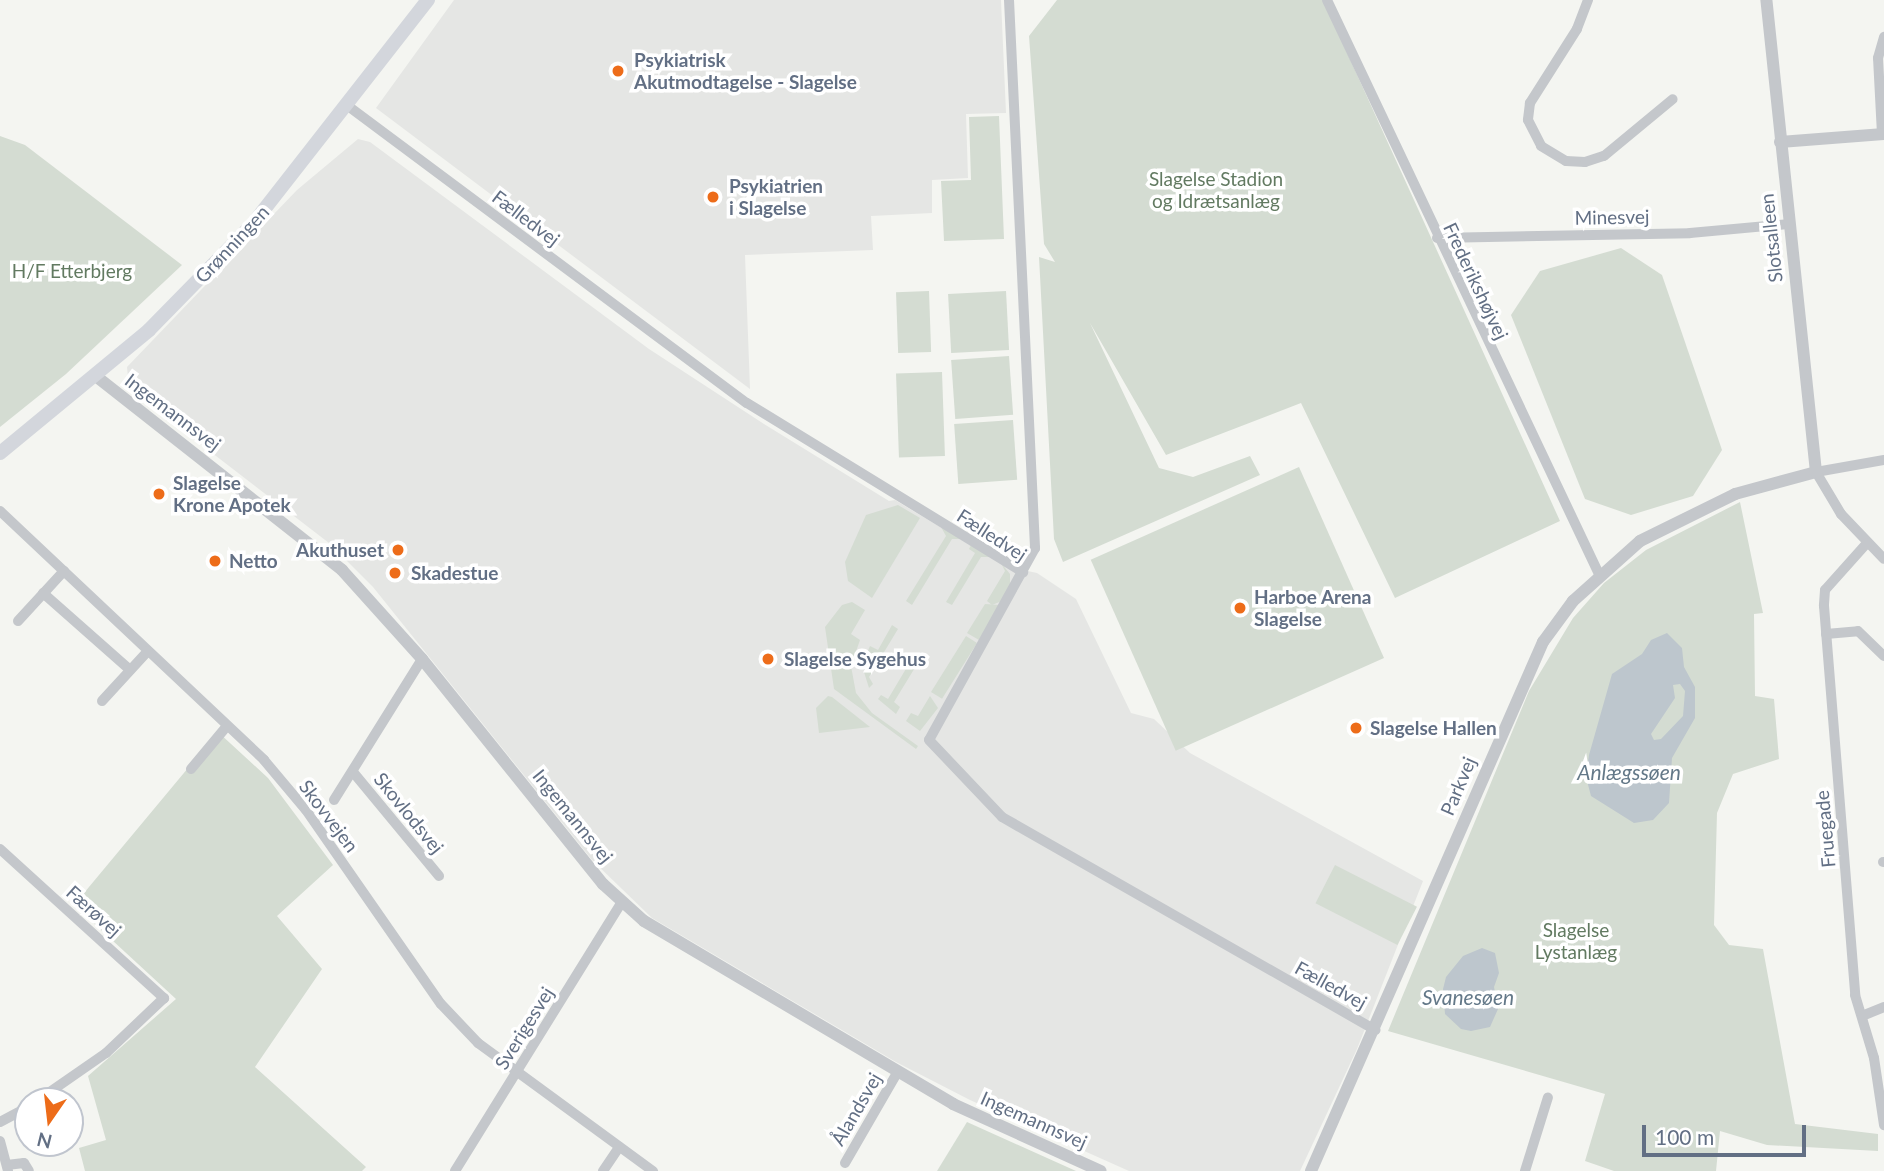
<!DOCTYPE html>
<html>
<head>
<meta charset="utf-8">
<style>
  body { margin:0 }
  #map { position:relative; width:1884px; height:1171px; overflow:hidden; background:#f4f5f1; font-family:Lato,sans-serif }
  div>[style] { position:absolute }
  .built>* { inset:0; background:#e5e6e4 }
  .green>* { inset:0; background:#d4dcd2; transform-origin:0 0 }
  .water>* { inset:0; background:#bdc6cd }
  .minor>* { height:10px; margin:-5px; padding:0 5px; transform-origin:5px; border-radius:5px; background:#c4c7cb }
  .tertiary>* { height:12px; margin:-6px; padding:0 6px; transform-origin:6px; border-radius:6px; background:#c4c7cb }
  .secondary>* { height:14px; margin:-7px; padding:0 7px; transform-origin:7px; border-radius:7px; background:#d3d6dc }
  .dots>* { width:19px; height:19px; translate:-50% -50%; box-sizing:border-box; border:4px solid #fff; border-radius:50% }
  span { translate:-50% -50%; white-space:nowrap; text-align:center; line-height:1.15; -webkit-text-stroke:7px #fff; paint-order:stroke }
  .poi-label { font-size:19px; color:#626f84; font-weight:700 }
  .left { translate:0 -50%; text-align:left }
  .right { translate:-100% -50%; text-align:right }
  .park-label { font-size:19px; color:#627a61 }
  .street-label { font-size:19px; color:#626f84 }
  .water-label { font-size:21px; color:#637888; font-style:italic }
  .north { position:absolute; left:14px; top:1087px; width:70px; height:70px; box-sizing:border-box; background:#fff; border:2px solid #c0c5ce; border-radius:50%; rotate:194deg; font-size:19px; font-weight:700; line-height:28px; text-align:center; color:#626f84 }
  .north::after { content:''; display:block; margin:auto; width:24px; height:32px; background:#ed6c19; clip-path:polygon(50% 0,100% 100%,50% 72%,0 100%) }
  .scale { position:absolute; left:1642px; top:1125px; width:164px; height:32px; box-sizing:border-box; border:4px solid #626f84; border-top:0; padding-left:9px; font-size:21px; line-height:24px; white-space:nowrap; color:#626f84; -webkit-text-stroke:5px #fff; paint-order:stroke }
</style>
</head>
<body>
<div id="map">
  <div class="built">
    <i style="clip-path:polygon(454px 0,1001px 0,1006px 113px,966px 114px,968px 178px,932px 180px,932px 213px,871px 216px,873px 250px,745px 255px,750px 389px,376px 108px)"></i>
    <i style="clip-path:polygon(358px 139px,370px 142px,649px 349px,764px 424px,889px 501px,895px 500px,1005px 566px,1037px 573px,1076px 599px,1131px 713px,1154px 719px,1190px 753px,1423px 881px,1357px 1049px,1300px 1171px,1129px 1171px,970px 1100px,896px 1062px,652px 918px,592px 860px,373px 587px,329px 543px,129px 389px,127px 367px,297px 190px)"></i>
  </div>
  <div class="green">
    <i style="clip-path:polygon(1057px 0,1323px 0,1560px 521px,1395px 598px,1301px 403px,1166px 455px,1090px 323px,1159px 468px,1193px 477px,1250px 456px,1260px 475px,1063px 562px,1054px 539px,1039px 257px,1055px 262px,1044px 244px,1029px 36px)"></i>
    <i style="clip-path:polygon(999px 116px,1004px 239px,944px 241px,941px 181px,971px 180px,969px 117px)"></i>
    <i style="clip-path:polygon(0 136px,25px 145px,182px 265px,66px 374px,0 427px)"></i>
    <i style="clip-path:polygon(1621px 248px,1662px 275px,1722px 450px,1693px 496px,1631px 515px,1585px 499px,1511px 315px,1540px 271px)"></i>
    <i style="left:929px;top:291px;width:61px;height:33px;rotate:88deg"></i>
    <i style="left:1006px;top:291px;width:59px;height:58px;rotate:87deg"></i>
    <i style="left:1009px;top:356px;width:59px;height:58px;rotate:86deg"></i>
    <i style="left:942px;top:372px;width:84px;height:46px;rotate:88deg"></i>
    <i style="left:1013px;top:420px;width:60px;height:59px;rotate:86deg"></i>
    <i style="left:1299px;top:467px;width:209px;height:228px;rotate:66deg"></i>
    <i style="clip-path:polygon(1740px 502px,1763px 613px,1754px 614px,1755px 696px,1774px 699px,1779px 759px,1733px 774px,1717px 813px,1714px 925px,1729px 945px,1763px 949px,1795px 1124px,1878px 1134px,1878px 1151px,1767px 1145px,1720px 1131px,1716px 1171px,1614px 1171px,1585px 1161px,1605px 1094px,1388px 1031px,1529px 691px,1573px 618px,1604px 583px,1646px 550px)"></i>
    <i style="clip-path:polygon(898px 505px,920px 518px,872px 598px,848px 581px,845px 562px,866px 515px)"></i>
    <i style="clip-path:polygon(941px 527px,961px 539px,952px 539px,912px 605px,906px 601px,946px 536px)"></i>
    <i style="clip-path:polygon(971px 545px,991px 557px,981px 557px,952px 605px,946px 602px,975px 553px,969px 549px)"></i>
    <i style="clip-path:polygon(1001px 563px,1010px 574px,1010px 586px,1002px 601px,992px 605px,987px 601px,1005px 571px)"></i>
    <i style="clip-path:polygon(852px 602px,865px 610px,851px 634px,860px 640px,851px 666px,856px 693px,872px 713px,918px 746px,916px 749px,834px 689px,825px 627px,842px 605px)"></i>
    <i style="clip-path:polygon(985px 604px,1000px 605px,979px 640px,967px 633px)"></i>
    <i style="clip-path:polygon(892px 625px,898px 629px,869px 677px,873px 684px,869px 688px,864px 672px,867px 653px,870px 646px,878px 650px)"></i>
    <i style="left:966px;top:636px;width:13px;height:66px;rotate:32deg"></i>
    <i style="clip-path:polygon(910px 662px,916px 666px,894px 702px,900px 707px,896px 714px,878px 699px,881px 695px,888px 699px)"></i>
    <i style="clip-path:polygon(828px 696px,832px 697px,870px 727px,819px 733px,816px 708px)"></i>
    <i style="clip-path:polygon(930px 696px,938px 708px,920px 731px,906px 721px,911px 713px,918px 716px)"></i>
    <i style="clip-path:polygon(218px 732px,268px 778px,333px 865px,277px 916px,322px 969px,255px 1067px,366px 1167px,362px 1171px,85px 1171px,79px 1148px,106px 1140px,88px 1076px,176px 999px,74px 905px)"></i>
    <i style="left:1335px;top:865px;width:92px;height:43px;rotate:27deg"></i>
    <i style="clip-path:polygon(967px 1122px,1076px 1171px,937px 1171px)"></i>
  </div>
  <div class="water">
    <i style="clip-path:polygon(evenodd,1667px 633px,1682px 648px,1684px 667px,1695px 687px,1695px 718px,1672px 758px,1669px 803px,1653px 820px,1634px 823px,1591px 796px,1586px 777px,1589px 755px,1612px 674px,1642px 654px,1651px 640px,1667px 633px,1680px 684px,1685px 691px,1683px 716px,1661px 739px,1654px 740px,1651px 734px,1675px 698px,1673px 685px,1680px 684px)"></i>
    <i style="clip-path:polygon(1482px 948px,1495px 953px,1499px 973px,1494px 987px,1498px 1009px,1490px 1027px,1471px 1031px,1461px 1029px,1445px 1014px,1443px 989px,1446px 977px,1463px 956px)"></i>
  </div>
  <div class="minor">
    <i style="left:1009px;top:0;width:549px;rotate:87.28deg"></i>
    <i style="left:1035px;top:548px;width:219px;rotate:118.9deg"></i>
    <i style="left:929px;top:740px;width:106px;rotate:46.5deg"></i>
    <i style="left:1002px;top:817px;width:430px;rotate:29.7deg"></i>
    <i style="left:1327px;top:0;width:635px;rotate:64.65deg"></i>
    <i style="left:1588px;top:0;width:31px;rotate:111deg"></i>
    <i style="left:1577px;top:29px;width:88px;rotate:122.4deg"></i>
    <i style="left:1530px;top:103px;width:17px;rotate:97deg"></i>
    <i style="left:1528px;top:120px;width:29px;rotate:63deg"></i>
    <i style="left:1541px;top:146px;width:29px;rotate:31deg"></i>
    <i style="left:1566px;top:161px;width:19px;rotate:3deg"></i>
    <i style="left:1585px;top:162px;width:20px;rotate:-18deg"></i>
    <i style="left:1604px;top:156px;width:89px;rotate:-39.6deg"></i>
    <i style="left:348px;top:106px;width:497px;rotate:36.7deg"></i>
    <i style="left:747px;top:403px;width:324px;rotate:31.5deg"></i>
    <i style="left:1882px;top:134px;width:76px;rotate:-93deg"></i>
    <i style="left:1878px;top:58px;width:22px;rotate:-74deg"></i>
    <i style="left:1437px;top:238px;width:253px;rotate:-1.1deg"></i>
    <i style="left:1690px;top:233px;width:98px;rotate:-5.2deg"></i>
    <i style="left:1884px;top:460px;width:69px;rotate:170deg"></i>
    <i style="left:1816px;top:472px;width:49px;rotate:59.2deg"></i>
    <i style="left:1841px;top:514px;width:62px;rotate:46.3deg"></i>
    <i style="left:0;top:511px;width:363px;rotate:43.3deg"></i>
    <i style="left:264px;top:760px;width:65px;rotate:50deg"></i>
    <i style="left:306px;top:810px;width:236px;rotate:55.2deg"></i>
    <i style="left:441px;top:1004px;width:54px;rotate:46.5deg"></i>
    <i style="left:478px;top:1043px;width:217px;rotate:36.2deg"></i>
    <i style="left:1867px;top:543px;width:63px;rotate:131.8deg"></i>
    <i style="left:1825px;top:590px;width:16px;rotate:94deg"></i>
    <i style="left:1824px;top:606px;width:390px;rotate:85.4deg"></i>
    <i style="left:1855px;top:995px;width:66px;rotate:73.2deg"></i>
    <i style="left:1874px;top:1058px;width:68px;rotate:81.5deg"></i>
    <i style="left:43px;top:593px;width:116px;rotate:41.5deg"></i>
    <i style="left:18px;top:621px;width:68px;rotate:-47.4deg"></i>
    <i style="left:1826px;top:634px;width:32px;rotate:-5deg"></i>
    <i style="left:1858px;top:631px;width:36px;rotate:44deg"></i>
    <i style="left:102px;top:701px;width:68px;rotate:-47.4deg"></i>
    <i style="left:191px;top:769px;width:56px;rotate:-50.1deg"></i>
    <i style="left:353px;top:772px;width:135px;rotate:50.4deg"></i>
    <i style="left:334px;top:800px;width:166px;rotate:-58deg"></i>
    <i style="left:0;top:849px;width:222px;rotate:42.3deg"></i>
    <i style="left:164px;top:998px;width:80px;rotate:136.5deg"></i>
    <i style="left:106px;top:1053px;width:84px;rotate:145.2deg"></i>
    <i style="left:1883px;top:862px;width:1px"></i>
    <i style="left:1862px;top:1016px;width:24px;rotate:-22deg"></i>
    <i style="left:0;top:1122px;width:32px;rotate:-28deg"></i>
    <i style="left:0;top:1141px;width:31px;rotate:75deg"></i>
    <i style="left:845px;top:1163px;width:104px;rotate:-60deg"></i>
    <i style="left:7px;top:1165px;width:17px;rotate:-7deg"></i>
    <i style="left:24px;top:1163px;width:9px;rotate:58deg"></i>
    <i style="left:455px;top:1171px;width:317px;rotate:-58.2deg"></i>
    <i style="left:603px;top:1171px;width:29px;rotate:-56deg"></i>
    <i style="left:1525px;top:1171px;width:77px;rotate:-72.7deg"></i>
  </div>
  <div class="tertiary">
    <i style="left:1780px;top:142px;width:104px;rotate:-4.4deg"></i>
    <i style="left:97px;top:377px;width:312px;rotate:38.2deg"></i>
    <i style="left:342px;top:570px;width:120px;rotate:48deg"></i>
    <i style="left:422px;top:659px;width:289px;rotate:51.2deg"></i>
    <i style="left:603px;top:884px;width:55px;rotate:42.1deg"></i>
    <i style="left:644px;top:921px;width:359px;rotate:30.6deg"></i>
    <i style="left:953px;top:1104px;width:162px;rotate:24.4deg"></i>
    <i style="left:1311px;top:1171px;width:578px;rotate:-66.32deg"></i>
    <i style="left:1543px;top:642px;width:51px;rotate:-53.8deg"></i>
    <i style="left:1573px;top:601px;width:90px;rotate:-41.8deg"></i>
    <i style="left:1640px;top:541px;width:106px;rotate:-26.3deg"></i>
    <i style="left:1735px;top:494px;width:84px;rotate:-15.2deg"></i>
    <i style="left:1816px;top:472px;width:475px;rotate:-96deg"></i>
  </div>
  <div class="secondary">
    <i style="left:0;top:453px;width:193px;rotate:-39.5deg"></i>
    <i style="left:149px;top:330px;width:147px;rotate:-45.6deg"></i>
    <i style="left:252px;top:225px;width:286px;rotate:-52deg"></i>
  </div>
  <div class="dots">
    <i style="left:618px;top:71px;background:#ed6c19"></i>
    <i style="left:713px;top:197px;background:#ed6c19"></i>
    <i style="left:159px;top:494px;background:#ed6c19"></i>
    <i style="left:398px;top:550px;background:#ed6c19"></i>
    <i style="left:215px;top:561px;background:#ed6c19"></i>
    <i style="left:395px;top:573px;background:#ed6c19"></i>
    <i style="left:1240px;top:608px;background:#ed6c19"></i>
    <i style="left:768px;top:659px;background:#ed6c19"></i>
    <i style="left:1356px;top:728px;background:#ed6c19"></i>
  </div>
  <div class="poi-label">
    <span class="left" style="left:634px;top:71px">Psykiatrisk<br>Akutmodtagelse - Slagelse</span>
    <span class="left" style="left:729px;top:197px">Psykiatrien<br>i Slagelse</span>
    <span class="left" style="left:173px;top:494px">Slagelse<br>Krone Apotek</span>
    <span class="right" style="left:384px;top:550px">Akuthuset</span>
    <span class="left" style="left:229px;top:561px">Netto</span>
    <span class="left" style="left:411px;top:573px">Skadestue</span>
    <span class="left" style="left:1254px;top:608px">Harboe Arena<br>Slagelse</span>
    <span class="left" style="left:784px;top:659px">Slagelse Sygehus</span>
    <span class="left" style="left:1370px;top:728px">Slagelse Hallen</span>
  </div>
  <div class="park-label">
    <span style="left:1216px;top:190px">Slagelse Stadion<br>og Idrætsanlæg</span>
    <span style="left:72px;top:271px">H/F Etterbjerg</span>
    <span style="left:1576px;top:941px">Slagelse<br>Lystanlæg</span>
  </div>
  <div class="street-label">
    <span style="left:1612px;top:217px;rotate:-1deg">Minesvej</span>
    <span style="left:526px;top:218px;rotate:37deg">Fælledvej</span>
    <span style="left:1771px;top:238px;rotate:-96deg">Slotsalleen</span>
    <span style="left:232px;top:244px;rotate:-47deg">Grønningen</span>
    <span style="left:1476px;top:281px;rotate:65deg">Frederikshøjvej</span>
    <span style="left:173px;top:412px;rotate:37deg">Ingemannsvej</span>
    <span style="left:992px;top:535px;rotate:33deg">Fælledvej</span>
    <span style="left:1458px;top:786px;rotate:-67deg">Parkvej</span>
    <span style="left:409px;top:813px;rotate:51deg">Skovlodsvej</span>
    <span style="left:329px;top:816px;rotate:53deg">Skovvejen</span>
    <span style="left:573px;top:816px;rotate:51deg">Ingemannsvej</span>
    <span style="left:1825px;top:829px;rotate:-95deg">Fruegade</span>
    <span style="left:94px;top:911px;rotate:42deg">Færøvej</span>
    <span style="left:1331px;top:985px;rotate:29deg">Fælledvej</span>
    <span style="left:524px;top:1028px;rotate:-58deg">Sverigesvej</span>
    <span style="left:856px;top:1109px;rotate:-60deg">Ålandsvej</span>
    <span style="left:1034px;top:1120px;rotate:24deg">Ingemannsvej</span>
  </div>
  <div class="water-label">
    <span style="left:1629px;top:772px">Anlægssøen</span>
    <span style="left:1468px;top:997px">Svanesøen</span>
  </div>
  <div class="north">N</div>
  <div class="scale">100 m</div>
</div>
</body>
</html>
